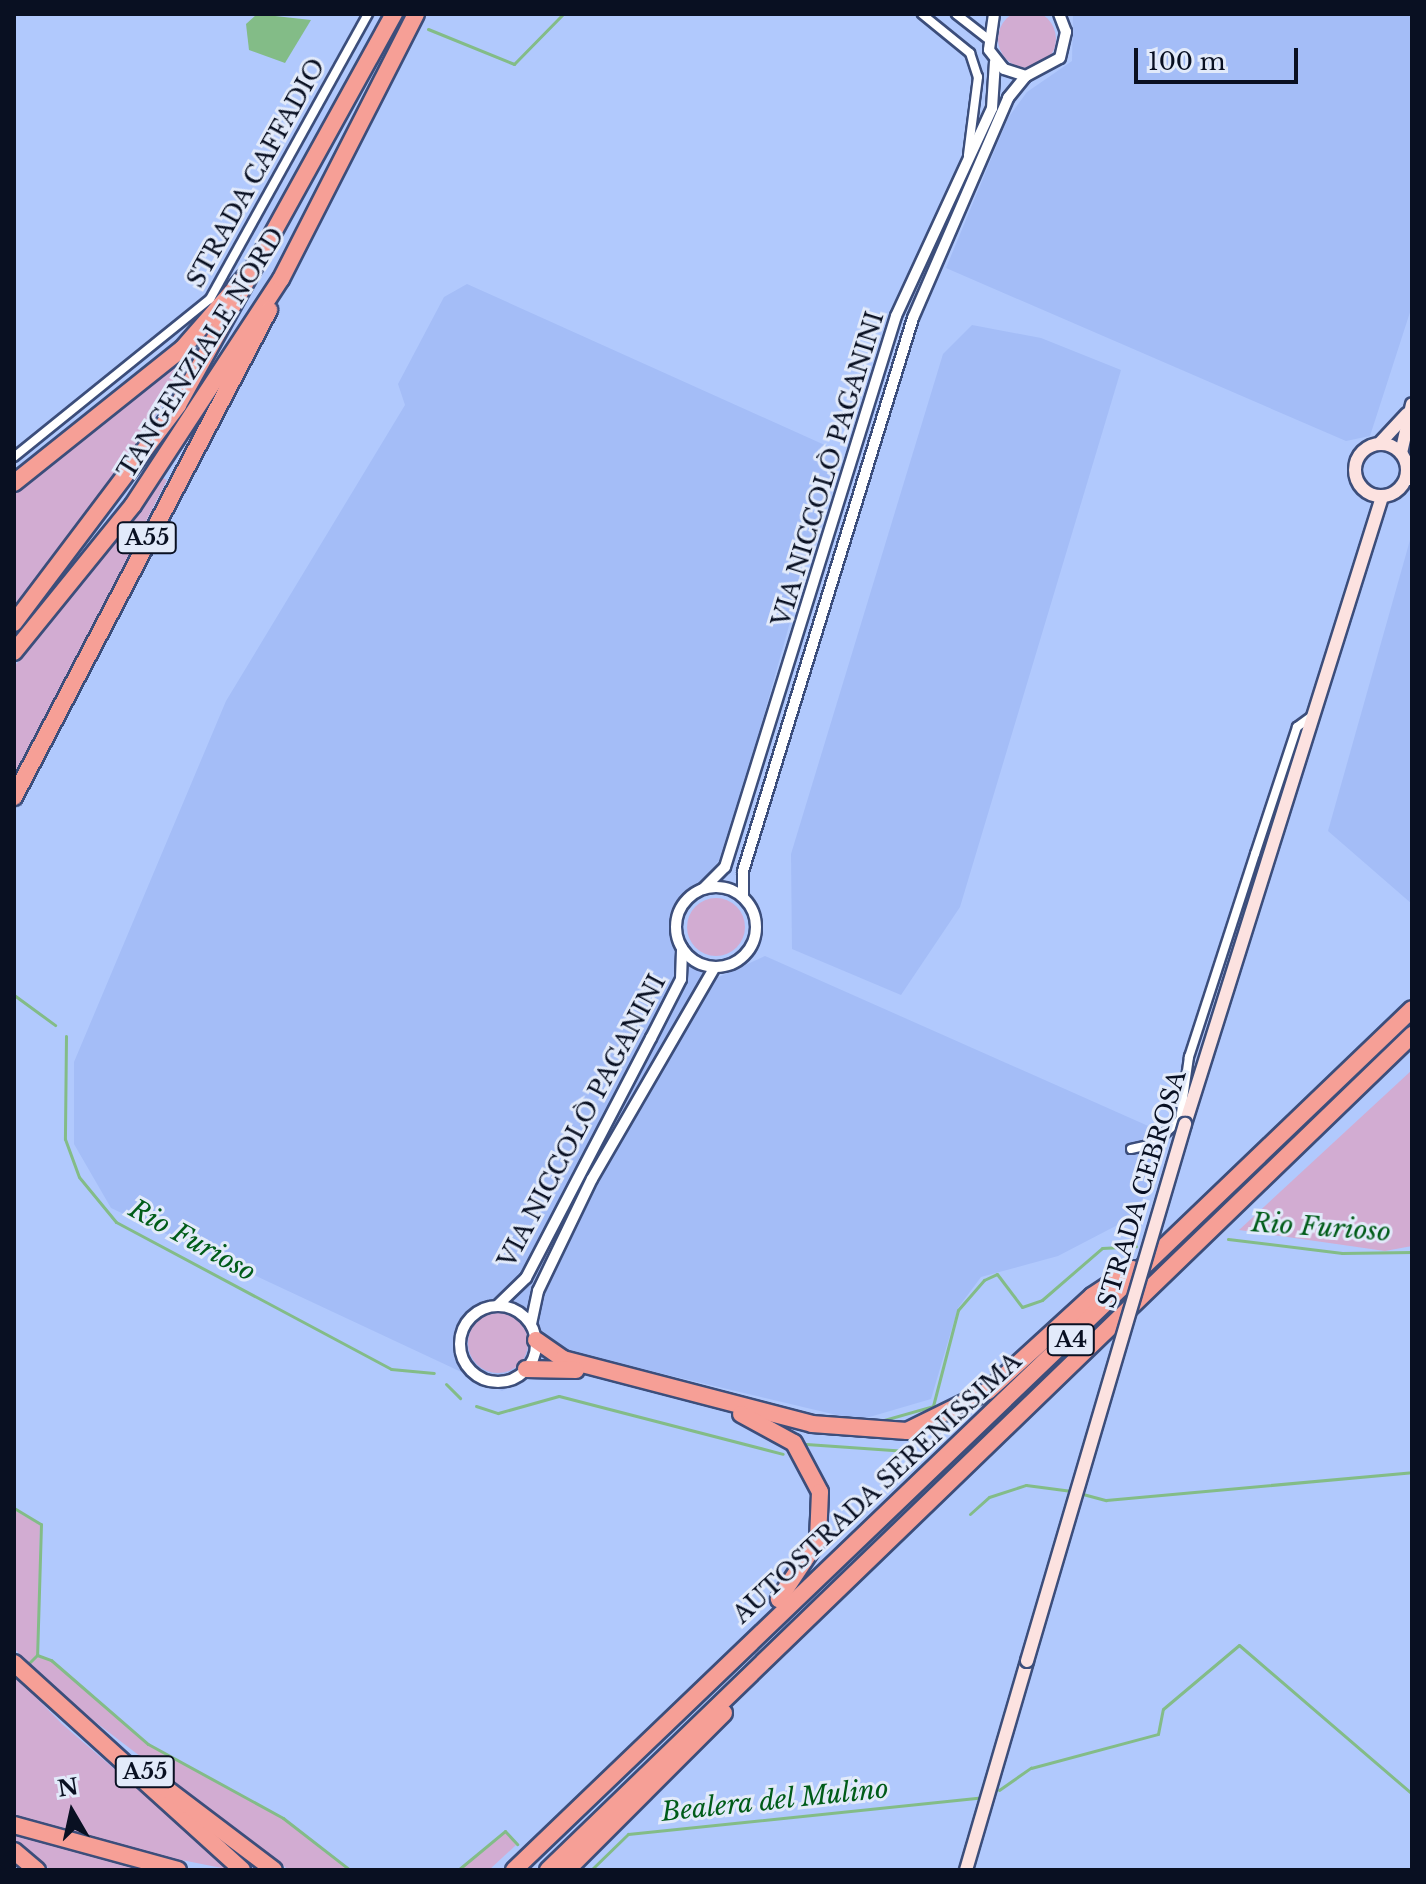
<!DOCTYPE html>
<html>
<head>
<meta charset="utf-8">
<style>
  body { margin:0 }
  #map { position:relative; width:1426px; height:1884px; overflow:hidden; background:#b1c9fd; font-family:"Libre Baskerville",serif }
  div>[style] { position:absolute }
  .built>* { inset:0; background:#a4bdf7 }
  .green>* { inset:0; background:#d2acd2 }
  .round { border-radius:50% }
  .water>* { inset:0; background:#83bc87 }
  .stream>* { height:3px; margin:-1.5px; padding:0 1.5px; transform-origin:1.5px; border-radius:1.5px; background:#83bc87 }
  .roads { filter:drop-shadow(2px 0 #3c4e7b) drop-shadow(-2px 0 #3c4e7b) drop-shadow(0 2px #3c4e7b) drop-shadow(0 -2px #3c4e7b) }
  .minor>* { height:8px; margin:-4px; padding:0 4px; transform-origin:4px; border-radius:4px; background:#fff }
  .tertiary>* { height:10px; margin:-5px; padding:0 5px; transform-origin:5px; border-radius:5px; background:#fff }
  .tertiary>.ring { margin:-5px; padding:0; box-sizing:content-box; background:none; border:10px solid #fff; border-radius:50% }
  .secondary>* { height:12px; margin:-6px; padding:0 6px; transform-origin:6px; border-radius:6px; background:#fce2e0 }
  .secondary>.ring { margin:-6px; padding:0; box-sizing:content-box; background:none; border:12px solid #fce2e0; border-radius:50% }
  .motorway>* { height:16px; margin:-8px; padding:0 8px; transform-origin:8px; border-radius:8px; background:#f69f96 }
  .bridges { filter:drop-shadow(2px 0 #3c4e7b) drop-shadow(-2px 0 #3c4e7b) drop-shadow(0 2px #3c4e7b) drop-shadow(0 -2px #3c4e7b) }
  .secondary-bridge>* { height:12px; margin:-6px; padding:0 6px; transform-origin:6px; border-radius:6px; background:#fce2e0 }
  span { translate:-50% -50%; white-space:nowrap; text-align:center; line-height:1.15; -webkit-text-stroke:6px #e2eafa; paint-order:stroke }
  .shield-label span { padding:2px 6px; background:#e2eafa; border:2px solid; border-radius:6px; -webkit-text-stroke-width:0 }
  .shield-label { font-size:22px; color:#091022; font-weight:700 }
  .street-label { font-size:24px; color:#091022 }
  .water-label { font-size:26px; color:#005c19; font-style:italic }
  .frame { position:absolute; inset:0; border:16px solid #091022; pointer-events:none }
  .north { position:absolute; left:32px; top:1772px; width:80px; height:80px; -webkit-text-stroke:6px #e2eafa; paint-order:stroke; rotate:351deg; font-size:22px; font-weight:700; line-height:32px; text-align:center; color:#091022 }
  .north::after { content:''; display:block; margin:auto; width:28px; height:36px; background:#091022; clip-path:polygon(50% 0,100% 100%,50% 72%,0 100%) }
  .scale { position:absolute; left:1134px; top:48px; width:164px; height:36px; box-sizing:border-box; border:4px solid #091022; border-top:0; padding-left:10px; font-size:24px; line-height:28px; white-space:nowrap; color:#091022; -webkit-text-stroke:6px #e2eafa; paint-order:stroke }
</style>
</head>
<body>
<div id="map">
  <div class="built">
    <i style="clip-path:polygon(1073px 14px,1412px 14px,1412px 306px,1370px 436px,1346px 441px,946px 268px,1008px 118px,1027px 92px,1072px 61px)"></i>
    <i style="clip-path:polygon(467px 284px,838px 451px,725px 854px,671px 915px,677px 956px,719px 977px,765px 956px,1155px 1129px,1158px 1173px,1131px 1218px,1058px 1256px,981px 1277px,958px 1308px,931px 1399px,866px 1418px,845px 1417px,571px 1352px,502px 1391px,111px 1208px,74px 1144px,74px 1062px,226px 701px,405px 405px,398px 384px,444px 297px)"></i>
    <i style="clip-path:polygon(972px 325px,1041px 338px,1121px 370px,960px 907px,901px 995px,792px 949px,791px 854px,943px 354px)"></i>
    <i style="clip-path:polygon(1412px 533px,1412px 904px,1328px 831px)"></i>
  </div>
  <div class="green">
    <i class="round" style="left:998px;top:10px;width:58px;height:58px"></i>
    <i style="clip-path:polygon(200px 343px,133px 452px,14px 607px,14px 489px)"></i>
    <i style="clip-path:polygon(163px 478px,167px 480px,14px 781px,14px 667px)"></i>
    <i class="round" style="left:687px;top:898px;width:58px;height:58px"></i>
    <i style="clip-path:polygon(1412px 1070px,1412px 1246px,1385px 1251px,1239px 1230px)"></i>
    <i class="round" style="left:468px;top:1313px;width:60px;height:60px"></i>
    <i style="clip-path:polygon(14px 1510px,40px 1525px,37px 1657px,51px 1661px,148px 1745px,283px 1819px,348px 1870px,289px 1870px,47px 1685px,14px 1648px)"></i>
    <i style="clip-path:polygon(14px 1675px,62px 1724px,232px 1870px,65px 1837px,14px 1819px)"></i>
    <i style="clip-path:polygon(14px 1832px,62px 1848px,157px 1870px,51px 1870px,14px 1841px)"></i>
    <i style="clip-path:polygon(505px 1832px,516px 1845px,489px 1870px,460px 1870px)"></i>
  </div>
  <div class="water">
    <i style="clip-path:polygon(257px 14px,311px 20px,285px 63px,249px 50px,246px 24px)"></i>
  </div>
  <div class="stream">
    <i style="left:428px;top:29px;width:93px;rotate:22.1deg"></i>
    <i style="left:514px;top:64px;width:70px;rotate:-45.6deg"></i>
    <i style="left:14px;top:995px;width:51px;rotate:36.2deg"></i>
    <i style="left:66px;top:1036px;width:103px;rotate:90.6deg"></i>
    <i style="left:65px;top:1139px;width:40px;rotate:69.8deg"></i>
    <i style="left:79px;top:1177px;width:58px;rotate:50.6deg"></i>
    <i style="left:116px;top:1222px;width:312px;rotate:28.1deg"></i>
    <i style="left:391px;top:1369px;width:43px;rotate:5.3deg"></i>
    <i style="left:1228px;top:1239px;width:115px;rotate:7deg"></i>
    <i style="left:1342px;top:1253px;width:70px;rotate:-0.8deg"></i>
    <i style="left:1183px;top:1242px;width:1px"></i>
    <i style="left:446px;top:1384px;width:20px;rotate:45deg"></i>
    <i style="left:476px;top:1406px;width:23px;rotate:18deg"></i>
    <i style="left:498px;top:1413px;width:63px;rotate:-15.6deg"></i>
    <i style="left:559px;top:1396px;width:231px;rotate:14.5deg"></i>
    <i style="left:877px;top:1422px;width:58px;rotate:-15.9deg"></i>
    <i style="left:933px;top:1406px;width:99px;rotate:-75.4deg"></i>
    <i style="left:958px;top:1310px;width:40px;rotate:-49deg"></i>
    <i style="left:984px;top:1280px;width:14px;rotate:-25deg"></i>
    <i style="left:997px;top:1274px;width:41px;rotate:52.9deg"></i>
    <i style="left:1022px;top:1307px;width:21px;rotate:-19deg"></i>
    <i style="left:1042px;top:1300px;width:79px;rotate:-40.9deg"></i>
    <i style="left:1102px;top:1248px;width:34px;rotate:-3deg"></i>
    <i style="left:806px;top:1444px;width:101px;rotate:4deg"></i>
    <i style="left:907px;top:1451px;width:13px;rotate:42deg"></i>
    <i style="left:1079px;top:1493px;width:28px;rotate:15deg"></i>
    <i style="left:1106px;top:1500px;width:307px;rotate:-5.2deg"></i>
    <i style="left:14px;top:1508px;width:31px;rotate:31deg"></i>
    <i style="left:41px;top:1524px;width:131px;rotate:91.7deg"></i>
    <i style="left:970px;top:1514px;width:25px;rotate:-42deg"></i>
    <i style="left:989px;top:1497px;width:39px;rotate:-18deg"></i>
    <i style="left:1026px;top:1485px;width:46px;rotate:7.4deg"></i>
    <i style="left:29px;top:1663px;width:11px;rotate:-45deg"></i>
    <i style="left:37px;top:1655px;width:15px;rotate:20deg"></i>
    <i style="left:51px;top:1660px;width:128px;rotate:40.9deg"></i>
    <i style="left:148px;top:1744px;width:154px;rotate:28.7deg"></i>
    <i style="left:283px;top:1818px;width:85px;rotate:37.8deg"></i>
    <i style="left:999px;top:1790px;width:39px;rotate:-35deg"></i>
    <i style="left:1031px;top:1768px;width:131px;rotate:-15deg"></i>
    <i style="left:1158px;top:1734px;width:25px;rotate:-79deg"></i>
    <i style="left:1163px;top:1709px;width:99px;rotate:-40.1deg"></i>
    <i style="left:1239px;top:1645px;width:228px;rotate:40.7deg"></i>
    <i style="left:458px;top:1870px;width:61px;rotate:-39.7deg"></i>
    <i style="left:505px;top:1831px;width:18px;rotate:47deg"></i>
    <i style="left:591px;top:1870px;width:52px;rotate:-44.2deg"></i>
    <i style="left:628px;top:1834px;width:352px;rotate:-5.9deg"></i>
  </div>
  <div class="roads">
    <div class="minor">
      <i style="left:922px;top:14px;width:62px;rotate:39.1deg"></i>
      <i style="left:970px;top:53px;width:25px;rotate:72deg"></i>
      <i style="left:978px;top:77px;width:79px;rotate:97.3deg"></i>
      <i style="left:956px;top:14px;width:39px;rotate:38deg"></i>
      <i style="left:14px;top:457px;width:252px;rotate:-38.9deg"></i>
      <i style="left:210px;top:299px;width:326px;rotate:-61deg"></i>
      <i style="left:1407px;top:464px;width:5px;rotate:22deg"></i>
      <i style="left:1405px;top:482px;width:7px;rotate:-16deg"></i>
      <i style="left:1131px;top:1149px;width:23px;rotate:-13deg"></i>
      <i style="left:1153px;top:1144px;width:36px;rotate:-42deg"></i>
      <i style="left:1180px;top:1120px;width:64px;rotate:-81.9deg"></i>
      <i style="left:1189px;top:1057px;width:213px;rotate:-72deg"></i>
      <i style="left:1255px;top:854px;width:134px;rotate:-71.7deg"></i>
      <i style="left:1297px;top:727px;width:19px;rotate:-36deg"></i>
    </div>
    <div class="tertiary">
      <i style="left:994px;top:14px;width:36px;rotate:98deg"></i>
      <i style="left:989px;top:50px;width:24px;rotate:52deg"></i>
      <i style="left:1004px;top:69px;width:23px;rotate:18deg"></i>
      <i style="left:1026px;top:76px;width:38px;rotate:-28deg"></i>
      <i style="left:1060px;top:58px;width:27px;rotate:-77deg"></i>
      <i style="left:1066px;top:32px;width:19px;rotate:-111deg"></i>
      <i class="ring" style="left:676px;top:887px;width:70px;height:70px"></i>
      <i style="left:703px;top:889px;width:31px;rotate:-45deg"></i>
      <i style="left:725px;top:867px;width:577px;rotate:-72.76deg"></i>
      <i style="left:896px;top:316px;width:229px;rotate:-65.2deg"></i>
      <i style="left:992px;top:108px;width:46px;rotate:-86.3deg"></i>
      <i style="left:743px;top:896px;width:25px;rotate:-90deg"></i>
      <i style="left:743px;top:871px;width:579px;rotate:-72.91deg"></i>
      <i style="left:913px;top:318px;width:240px;rotate:-66.6deg"></i>
      <i style="left:1008px;top:98px;width:28px;rotate:-51deg"></i>
      <i style="left:498px;top:1305px;width:39px;rotate:-44deg"></i>
      <i style="left:526px;top:1278px;width:271px;rotate:-62.5deg"></i>
      <i style="left:651px;top:1038px;width:66px;rotate:-63deg"></i>
      <i style="left:681px;top:979px;width:31px;rotate:-88deg"></i>
      <i class="ring" style="left:460px;top:1306px;width:66px;height:66px"></i>
      <i style="left:531px;top:1324px;width:34px;rotate:-78deg"></i>
      <i style="left:538px;top:1291px;width:124px;rotate:-64.3deg"></i>
      <i style="left:592px;top:1179px;width:245px;rotate:-59.9deg"></i>
    </div>
    <div class="secondary">
      <i class="ring" style="left:1355px;top:444px;width:40px;height:40px"></i>
      <i style="left:1379px;top:444px;width:41px;rotate:-47deg"></i>
      <i style="left:1401px;top:453px;width:50px;rotate:-77.3deg"></i>
      <i style="left:1185px;top:1124px;width:657px;rotate:-72.56deg"></i>
      <i style="left:966px;top:1870px;width:218px;rotate:-73.7deg"></i>
    </div>
    <div class="motorway">
      <i style="left:14px;top:483px;width:215px;rotate:-38.6deg"></i>
      <i style="left:182px;top:349px;width:96px;rotate:-48.8deg"></i>
      <i style="left:14px;top:623px;width:273px;rotate:-53deg"></i>
      <i style="left:178px;top:405px;width:447px;rotate:-61.1deg"></i>
      <i style="left:14px;top:652px;width:189px;rotate:-51deg"></i>
      <i style="left:133px;top:505px;width:270px;rotate:-56.8deg"></i>
      <i style="left:281px;top:279px;width:297px;rotate:-63deg"></i>
      <i style="left:14px;top:797px;width:550px;rotate:-62.36deg"></i>
      <i style="left:536px;top:1340px;width:33px;rotate:35deg"></i>
      <i style="left:563px;top:1359px;width:257px;rotate:14.6deg"></i>
      <i style="left:812px;top:1424px;width:95px;rotate:4.2deg"></i>
      <i style="left:907px;top:1431px;width:90px;rotate:-26.3deg"></i>
      <i style="left:988px;top:1391px;width:141px;rotate:-42.4deg"></i>
      <i style="left:1092px;top:1296px;width:49px;rotate:-33.4deg"></i>
      <i style="left:526px;top:1369px;width:50px;rotate:1.1deg"></i>
      <i style="left:741px;top:1414px;width:60px;rotate:28.7deg"></i>
      <i style="left:794px;top:1443px;width:55px;rotate:62deg"></i>
      <i style="left:820px;top:1492px;width:48px;rotate:92.4deg"></i>
      <i style="left:818px;top:1540px;width:71px;rotate:123.5deg"></i>
      <i style="left:14px;top:1663px;width:308px;rotate:42.2deg"></i>
      <i style="left:135px;top:1765px;width:174px;rotate:37.1deg"></i>
      <i style="left:14px;top:1825px;width:170px;rotate:15.3deg"></i>
      <i style="left:14px;top:1851px;width:30px;rotate:40deg"></i>
      <i style="left:514px;top:1870px;width:1244px;rotate:-43.79deg"></i>
      <i style="left:548px;top:1870px;width:1202px;rotate:-44.02deg"></i>
      <i style="left:567px;top:1870px;width:222px;rotate:-45deg"></i>
    </div>
  </div>
  <div class="bridges">
    <div class="secondary-bridge">
      <i style="left:1027px;top:1661px;width:560px;rotate:-73.6deg"></i>
    </div>
  </div>
  <div class="shield-label">
    <span style="left:147px;top:538px">A55</span>
    <span style="left:1071px;top:1340px">A4</span>
    <span style="left:145px;top:1772px">A55</span>
  </div>
  <div class="street-label">
    <span style="left:256px;top:173px;rotate:-61deg">STRADA CAFFADIO</span>
    <span style="left:201px;top:353px;rotate:-58deg">TANGENZIALE NORD</span>
    <span style="left:828px;top:469px;rotate:-73deg">VIA NICCOLÒ PAGANINI</span>
    <span style="left:582px;top:1121px;rotate:-62deg">VIA NICCOLÒ PAGANINI</span>
    <span style="left:1142px;top:1189px;rotate:-73deg">STRADA CEBROSA</span>
    <span style="left:877px;top:1488px;rotate:-43deg">AUTOSTRADA SERENISSIMA</span>
  </div>
  <div class="water-label">
    <span style="left:1321px;top:1228px;rotate:4deg">Rio Furioso</span>
    <span style="left:192px;top:1241px;rotate:29deg">Rio Furioso</span>
    <span style="left:775px;top:1801px;rotate:-6deg">Bealera del Mulino</span>
  </div>
  <div class="frame"></div>
  <div class="north">N</div>
  <div class="scale">100 m</div>
</div>
</body>
</html>
